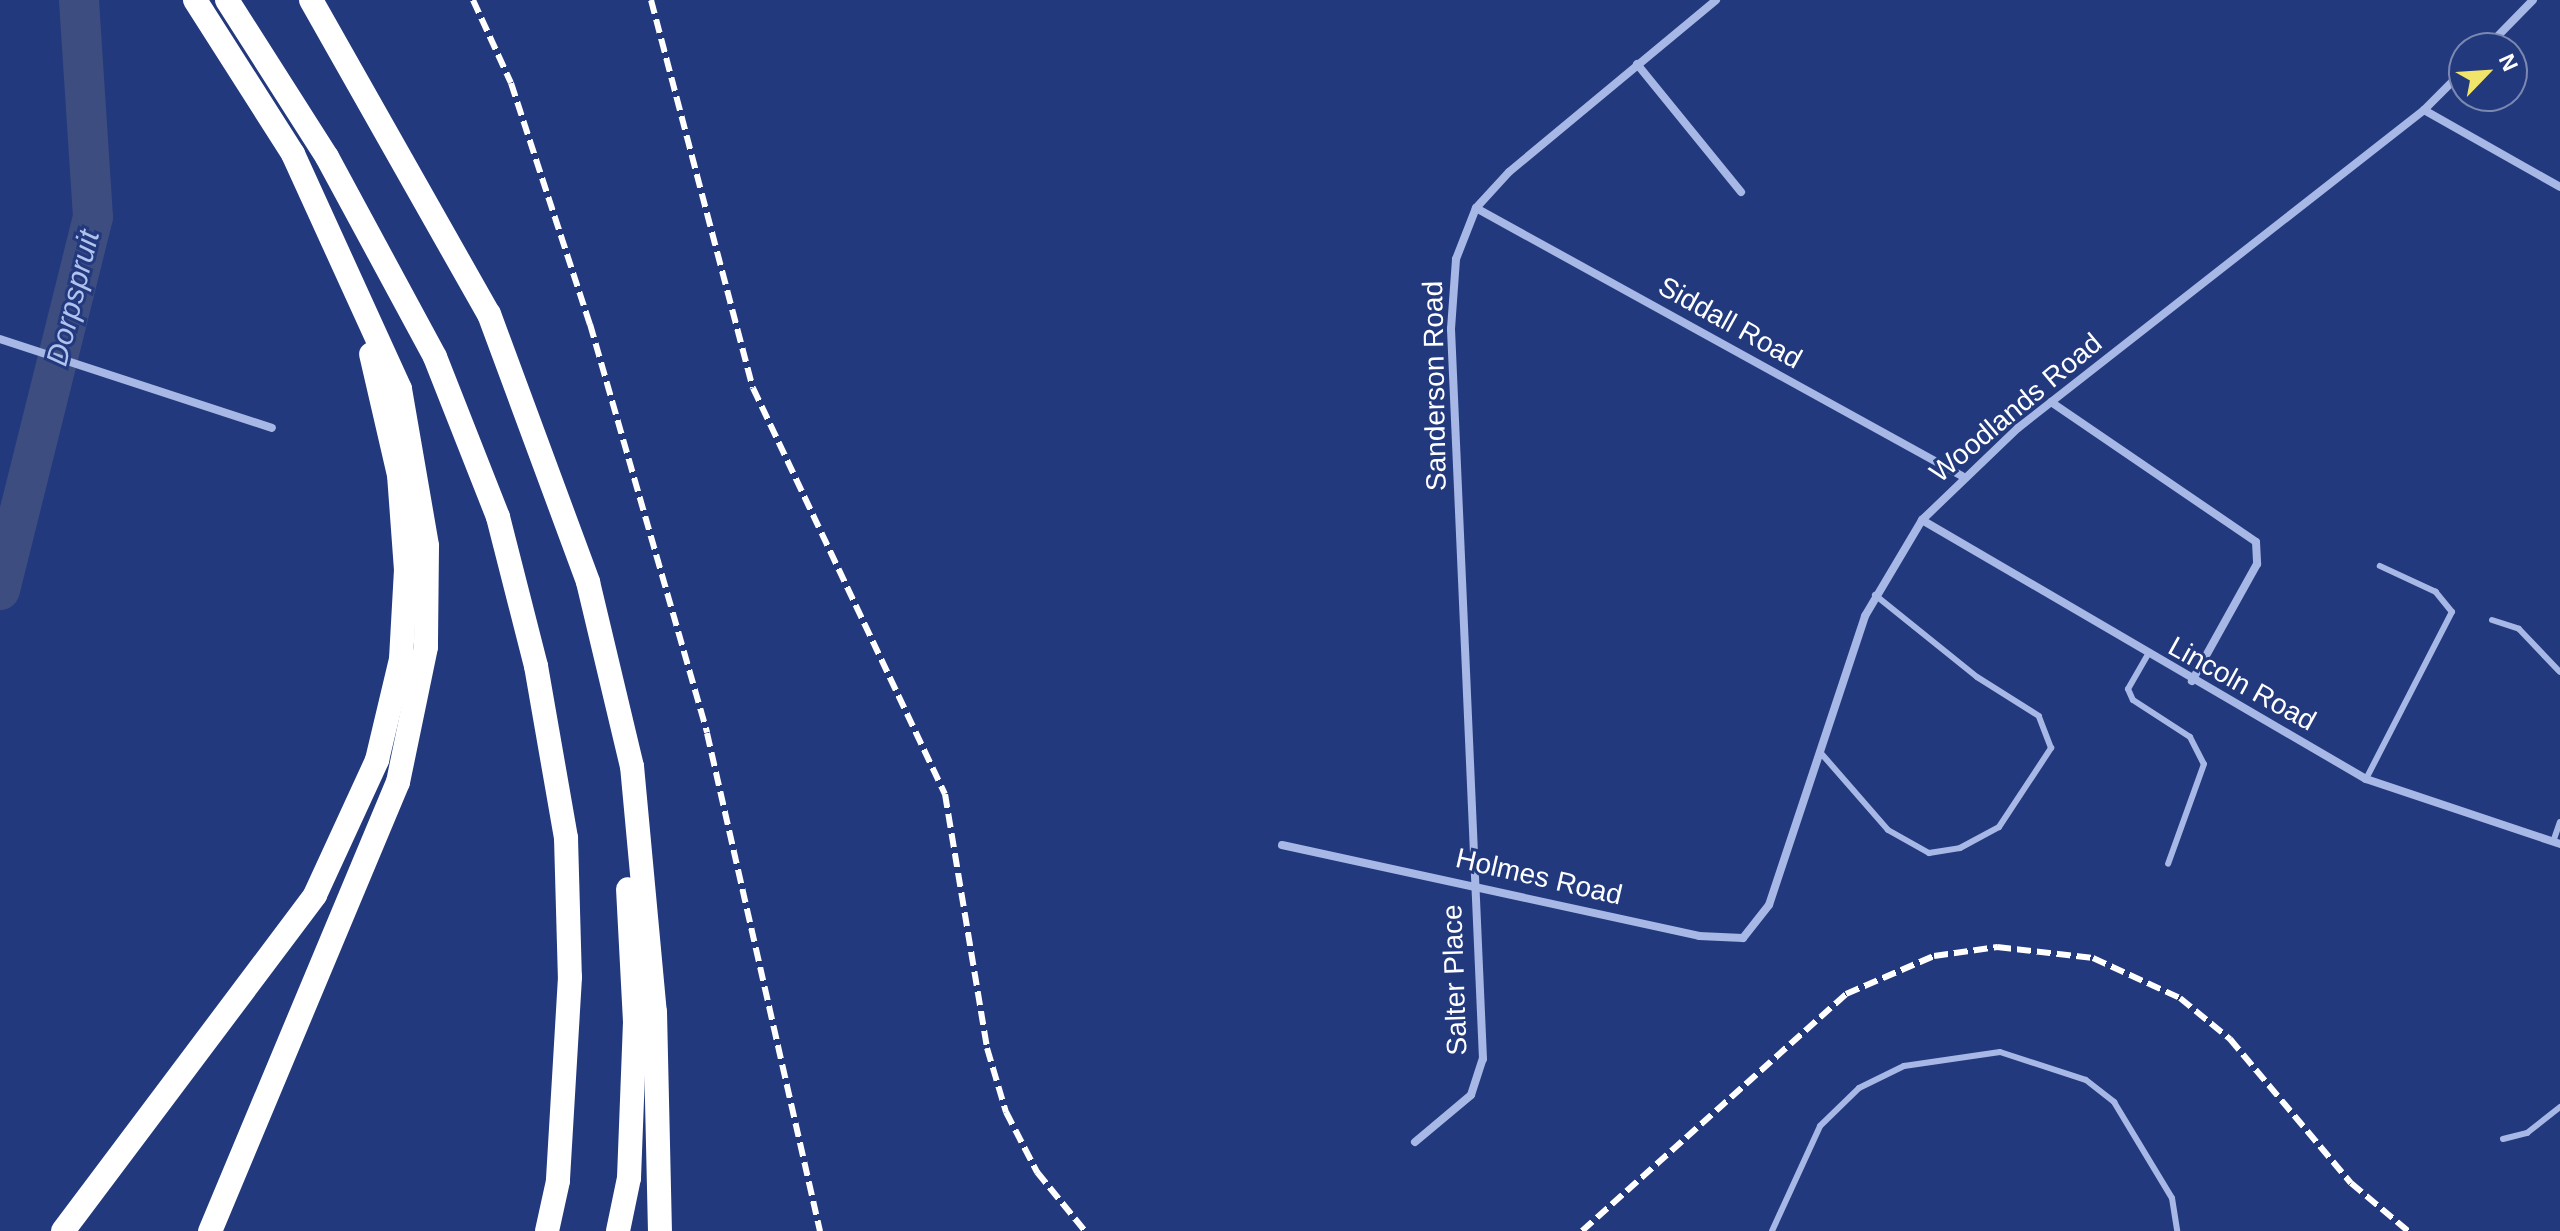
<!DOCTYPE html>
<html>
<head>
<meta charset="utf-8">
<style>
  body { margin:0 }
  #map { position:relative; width:2560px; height:1231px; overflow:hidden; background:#23397d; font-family:Helvetica,sans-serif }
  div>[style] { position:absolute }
  .river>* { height:40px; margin:-20px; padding:0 20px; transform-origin:20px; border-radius:20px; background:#3d4d80 }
  .service>* { height:6px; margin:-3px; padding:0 3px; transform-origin:3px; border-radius:3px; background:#a7b8e6 }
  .minor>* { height:8px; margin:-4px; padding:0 4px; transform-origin:4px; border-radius:4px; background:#a7b8e6 }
  .motorway>* { height:24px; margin:-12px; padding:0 12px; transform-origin:12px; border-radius:12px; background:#fff }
  .rail>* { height:6px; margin-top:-3px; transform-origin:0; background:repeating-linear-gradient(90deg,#fff 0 14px,transparent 0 20px) }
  span { translate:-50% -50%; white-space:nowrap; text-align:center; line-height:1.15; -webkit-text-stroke:6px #23397d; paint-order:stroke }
  .street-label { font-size:28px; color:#fff }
  .water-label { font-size:30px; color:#b2c2ee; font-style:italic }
  .north { position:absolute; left:2448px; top:32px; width:80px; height:80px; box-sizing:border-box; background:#23397d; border:2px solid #7b88b1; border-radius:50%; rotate:65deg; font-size:22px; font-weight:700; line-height:32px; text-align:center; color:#fff }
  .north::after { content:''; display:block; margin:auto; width:28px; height:36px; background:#f1e46a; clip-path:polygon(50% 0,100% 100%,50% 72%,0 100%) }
</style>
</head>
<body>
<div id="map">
  <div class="river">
    <i style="left:0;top:590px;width:384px;rotate:-76deg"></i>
    <i style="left:93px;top:217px;width:217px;rotate:-93.7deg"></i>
  </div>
  <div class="service">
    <i style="left:2492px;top:620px;width:28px;rotate:18deg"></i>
    <i style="left:2519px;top:629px;width:59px;rotate:46.4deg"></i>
    <i style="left:2147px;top:656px;width:38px;rotate:120deg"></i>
    <i style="left:2128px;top:689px;width:12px;rotate:66deg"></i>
    <i style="left:2133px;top:700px;width:68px;rotate:33deg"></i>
    <i style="left:2190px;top:737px;width:30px;rotate:63deg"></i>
    <i style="left:2204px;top:764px;width:106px;rotate:109.8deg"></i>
    <i style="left:1820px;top:752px;width:103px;rotate:48.9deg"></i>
    <i style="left:1888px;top:830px;width:47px;rotate:29.3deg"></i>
    <i style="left:1929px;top:853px;width:31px;rotate:-9deg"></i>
    <i style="left:1960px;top:848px;width:44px;rotate:-28.3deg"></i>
    <i style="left:1999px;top:827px;width:95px;rotate:-56.6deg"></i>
    <i style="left:2051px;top:748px;width:34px;rotate:-111deg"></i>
    <i style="left:2039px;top:716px;width:73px;rotate:-147.8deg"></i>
    <i style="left:1977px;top:677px;width:131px;rotate:-141.2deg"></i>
    <i style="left:2366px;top:779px;width:188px;rotate:-62.8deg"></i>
    <i style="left:2452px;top:612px;width:26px;rotate:-129deg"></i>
    <i style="left:2436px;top:592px;width:62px;rotate:-155.1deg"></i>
    <i style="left:2553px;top:842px;width:21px;rotate:-71deg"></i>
    <i style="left:2503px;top:1139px;width:25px;rotate:-14deg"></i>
    <i style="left:2527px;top:1133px;width:42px;rotate:-38.2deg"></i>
    <i style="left:1772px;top:1231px;width:115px;rotate:-65.4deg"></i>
    <i style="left:1820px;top:1126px;width:54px;rotate:-44.3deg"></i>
    <i style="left:1859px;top:1088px;width:50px;rotate:-26.1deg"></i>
    <i style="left:1904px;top:1066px;width:97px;rotate:-8.3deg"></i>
    <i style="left:2000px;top:1052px;width:90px;rotate:18deg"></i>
    <i style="left:2086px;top:1080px;width:36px;rotate:38deg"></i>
    <i style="left:2114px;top:1102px;width:112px;rotate:58.9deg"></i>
    <i style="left:2172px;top:1198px;width:33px;rotate:81deg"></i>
  </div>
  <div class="minor">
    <i style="left:2486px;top:48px;width:67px;rotate:-45.6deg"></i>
    <i style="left:1637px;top:64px;width:165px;rotate:50.9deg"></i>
    <i style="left:2424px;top:110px;width:156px;rotate:29.5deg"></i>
    <i style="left:1476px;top:208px;width:555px;rotate:28.87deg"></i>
    <i style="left:0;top:339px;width:286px;rotate:18.1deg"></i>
    <i style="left:2051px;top:402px;width:248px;rotate:34.3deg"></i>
    <i style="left:2256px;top:542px;width:22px;rotate:87deg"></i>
    <i style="left:2257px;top:564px;width:134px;rotate:119.1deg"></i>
    <i style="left:1922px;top:520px;width:514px;rotate:30.26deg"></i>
    <i style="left:2366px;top:779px;width:205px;rotate:18.5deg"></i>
    <i style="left:1282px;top:845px;width:427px;rotate:12.3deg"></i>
    <i style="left:1699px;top:936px;width:44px;rotate:2.6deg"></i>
    <i style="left:1743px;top:938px;width:42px;rotate:-51.8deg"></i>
    <i style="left:1769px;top:905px;width:305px;rotate:-71.6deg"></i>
    <i style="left:1865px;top:616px;width:112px;rotate:-59.3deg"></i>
    <i style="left:1922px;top:520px;width:133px;rotate:-43.8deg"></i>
    <i style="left:2018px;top:428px;width:516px;rotate:-38.07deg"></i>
    <i style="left:2424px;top:110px;width:57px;rotate:-45deg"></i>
    <i style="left:1415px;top:1142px;width:73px;rotate:-40deg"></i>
    <i style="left:1471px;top:1095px;width:38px;rotate:-72deg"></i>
    <i style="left:1483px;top:1059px;width:731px;rotate:-92.51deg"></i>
    <i style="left:1451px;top:329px;width:70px;rotate:-85.9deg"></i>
    <i style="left:1456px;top:259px;width:55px;rotate:-68.6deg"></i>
    <i style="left:1476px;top:208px;width:49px;rotate:-47.5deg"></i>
    <i style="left:1509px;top:172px;width:269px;rotate:-39.7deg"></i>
  </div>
  <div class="motorway">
    <i style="left:195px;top:0;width:183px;rotate:57.5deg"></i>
    <i style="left:293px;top:154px;width:258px;rotate:65.5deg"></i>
    <i style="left:400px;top:389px;width:159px;rotate:80.2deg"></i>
    <i style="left:427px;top:546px;width:101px;rotate:90.6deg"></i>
    <i style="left:426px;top:647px;width:138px;rotate:101.7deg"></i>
    <i style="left:398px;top:782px;width:487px;rotate:112.7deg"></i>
    <i style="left:227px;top:0;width:186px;rotate:57.5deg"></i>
    <i style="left:327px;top:157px;width:227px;rotate:61.6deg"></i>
    <i style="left:435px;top:357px;width:172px;rotate:68.5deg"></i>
    <i style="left:498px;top:517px;width:154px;rotate:75.7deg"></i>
    <i style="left:536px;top:666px;width:175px;rotate:80.1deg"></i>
    <i style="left:566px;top:838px;width:139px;rotate:88.4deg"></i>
    <i style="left:570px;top:977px;width:204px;rotate:93.4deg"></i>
    <i style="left:558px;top:1181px;width:51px;rotate:102.4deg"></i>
    <i style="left:311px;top:0;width:361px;rotate:60.5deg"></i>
    <i style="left:489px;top:314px;width:286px;rotate:69.7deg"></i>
    <i style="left:588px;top:582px;width:189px;rotate:76.6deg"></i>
    <i style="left:632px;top:766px;width:247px;rotate:84.7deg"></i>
    <i style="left:655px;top:1012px;width:219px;rotate:88.7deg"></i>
    <i style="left:63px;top:1231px;width:420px;rotate:-53.1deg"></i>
    <i style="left:315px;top:895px;width:149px;rotate:-65.3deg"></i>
    <i style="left:377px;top:760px;width:104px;rotate:-76.6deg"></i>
    <i style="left:401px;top:659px;width:89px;rotate:-86.8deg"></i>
    <i style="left:406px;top:570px;width:95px;rotate:-94.2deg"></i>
    <i style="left:399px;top:475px;width:124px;rotate:-103deg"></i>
    <i style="left:618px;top:1231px;width:54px;rotate:-78.3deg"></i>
    <i style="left:629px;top:1178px;width:156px;rotate:-87.8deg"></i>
    <i style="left:635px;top:1022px;width:133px;rotate:-93deg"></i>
  </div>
  <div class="rail">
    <i style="left:473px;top:0;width:91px;rotate:65.4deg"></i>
    <i style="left:511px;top:83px;width:254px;rotate:71.9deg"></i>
    <i style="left:590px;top:324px;width:425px;rotate:74deg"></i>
    <i style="left:707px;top:733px;width:511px;rotate:77.22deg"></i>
    <i style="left:651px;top:0;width:401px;rotate:75.3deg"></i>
    <i style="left:753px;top:388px;width:449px;rotate:64.7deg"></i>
    <i style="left:945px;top:794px;width:257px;rotate:80.6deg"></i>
    <i style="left:987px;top:1048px;width:67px;rotate:73.5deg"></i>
    <i style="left:1006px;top:1112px;width:68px;rotate:62.7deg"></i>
    <i style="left:1037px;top:1172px;width:76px;rotate:50.9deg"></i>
    <i style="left:1582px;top:1231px;width:355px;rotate:-41.9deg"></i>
    <i style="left:1846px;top:994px;width:96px;rotate:-23.4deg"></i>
    <i style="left:1934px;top:956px;width:64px;rotate:-8.1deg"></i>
    <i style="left:1997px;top:947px;width:97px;rotate:6.5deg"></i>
    <i style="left:2093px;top:958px;width:96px;rotate:24.7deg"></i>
    <i style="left:2180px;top:998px;width:65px;rotate:39.4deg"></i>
    <i style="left:2230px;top:1039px;width:188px;rotate:50deg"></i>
    <i style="left:2351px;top:1183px;width:75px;rotate:40.1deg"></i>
  </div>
  <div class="street-label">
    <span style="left:1730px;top:323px;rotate:29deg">Siddall Road</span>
    <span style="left:1435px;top:386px;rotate:-91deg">Sanderson Road</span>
    <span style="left:2016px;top:408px;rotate:-40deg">Woodlands Road</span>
    <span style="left:2242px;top:684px;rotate:29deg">Lincoln Road</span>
    <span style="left:1539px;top:877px;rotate:13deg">Holmes Road</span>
    <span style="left:1455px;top:980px;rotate:-92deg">Salter Place</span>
  </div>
  <div class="water-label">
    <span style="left:73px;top:298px;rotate:-76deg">Dorpspruit</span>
  </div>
  <div class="north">N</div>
</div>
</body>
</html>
